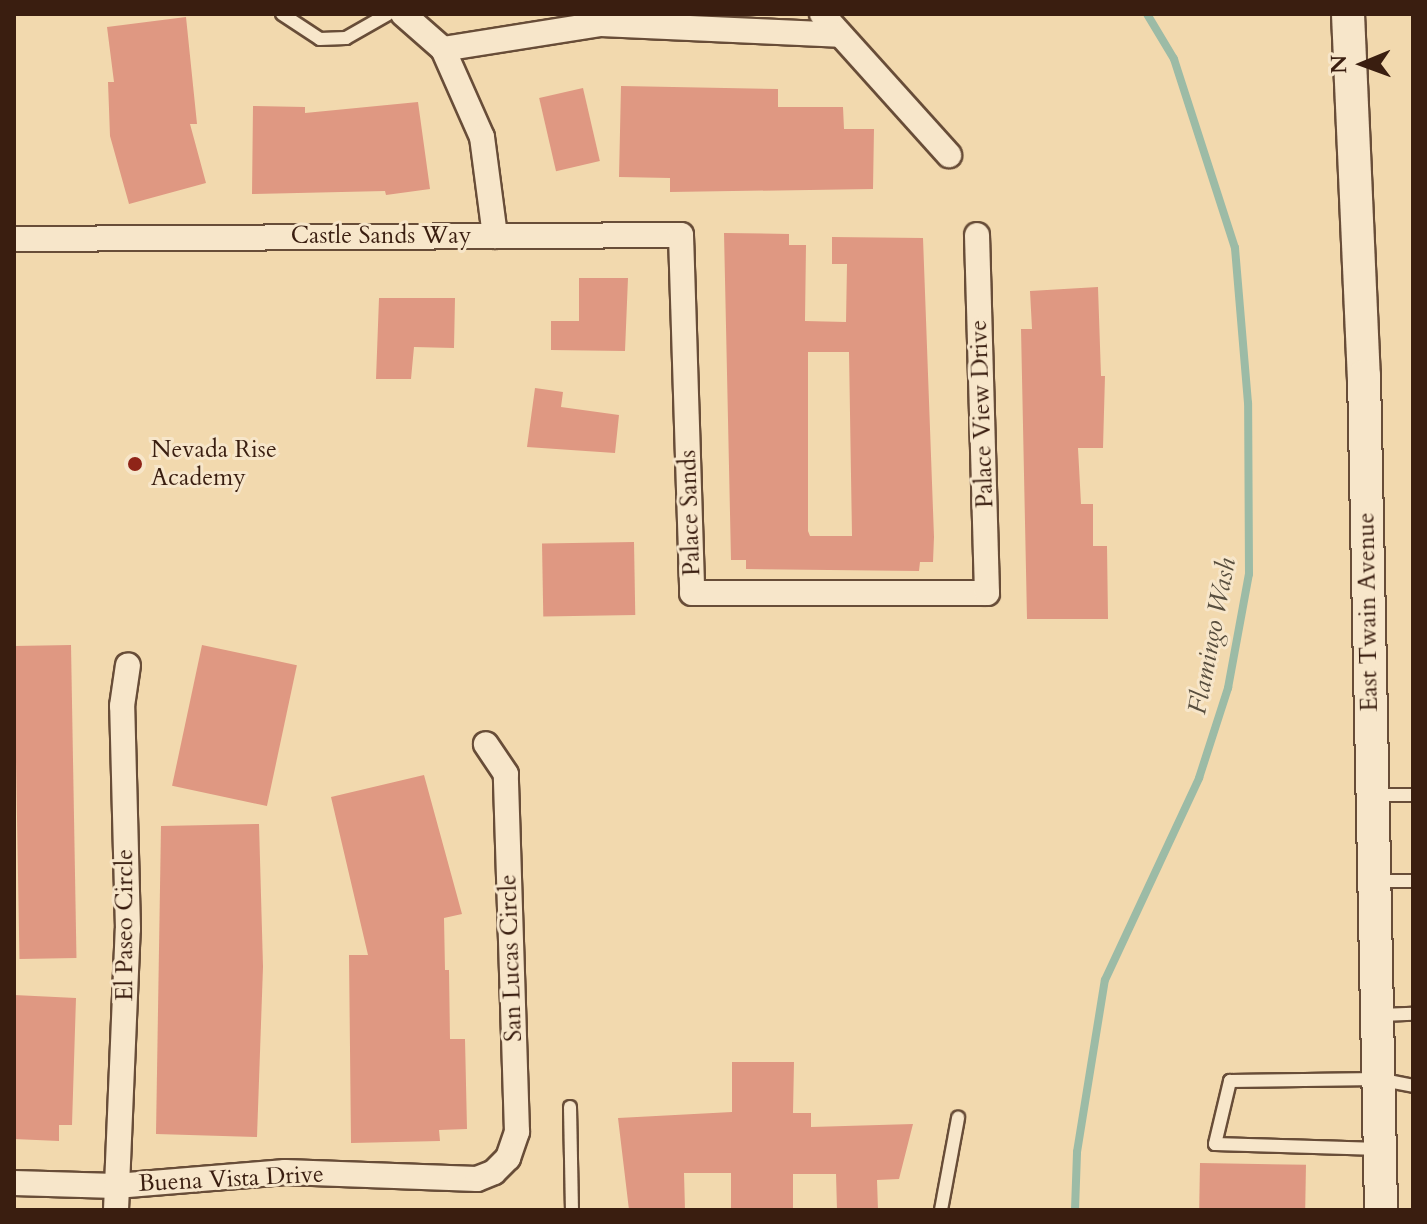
<!DOCTYPE html>
<html>
<head>
<meta charset="utf-8">
<style>
  body { margin:0 }
  #map { position:relative; width:1427px; height:1224px; overflow:hidden; background:#f2d9ae; font-family:Cardo,serif }
  div>[style] { position:absolute }
  .stream>* { height:8px; margin:-4px; padding:0 4px; transform-origin:4px; border-radius:4px; background:#9cbba6 }
  .building>* { inset:0; background:#df9882; transform-origin:0 0 }
  .roads { filter:drop-shadow(2px 0 #684d38) drop-shadow(-2px 0 #684d38) drop-shadow(0 2px #684d38) drop-shadow(0 -2px #684d38) }
  .lane>* { height:12px; margin:-6px; padding:0 6px; transform-origin:6px; border-radius:6px; background:#f7e6ca }
  .street>* { height:24px; margin:-12px; padding:0 12px; transform-origin:12px; border-radius:12px; background:#f7e6ca }
  .secondary>* { height:32px; margin:-16px; padding:0 16px; transform-origin:16px; border-radius:16px; background:#f7e6ca }
  .dots>* { width:22px; height:22px; translate:-50% -50%; box-sizing:border-box; border:4px solid #f7e6ca; border-radius:50% }
  span { translate:-50% -50%; white-space:nowrap; text-align:center; line-height:1.15; -webkit-text-stroke:6px #f7e6ca; paint-order:stroke }
  .street-label { font-size:24px; color:#3a1e10 }
  .poi-label { font-size:24px; color:#3a1e10 }
  .left { translate:0 -50%; text-align:left }
  .water-label { font-size:26px; color:#574d3d; font-style:italic }
  .frame { position:absolute; inset:0; border:16px solid #3a1e10; pointer-events:none }
  .north { position:absolute; left:1323px; top:24px; width:80px; height:80px; -webkit-text-stroke:6px #f7e6ca; paint-order:stroke; rotate:269deg; font-size:22px; font-weight:700; line-height:32px; text-align:center; color:#3a1e10 }
  .north::after { content:''; display:block; margin:auto; width:28px; height:36px; background:#3a1e10; clip-path:polygon(50% 0,100% 100%,50% 72%,0 100%) }
</style>
</head>
<body>
<div id="map">
  <div class="stream">
    <i style="left:1075px;top:1210px;width:58px;rotate:-88deg"></i>
    <i style="left:1077px;top:1152px;width:174px;rotate:-80.8deg"></i>
    <i style="left:1105px;top:980px;width:223px;rotate:-65deg"></i>
    <i style="left:1199px;top:778px;width:95px;rotate:-72.1deg"></i>
    <i style="left:1228px;top:688px;width:116px;rotate:-79.6deg"></i>
    <i style="left:1249px;top:574px;width:171px;rotate:-90.3deg"></i>
    <i style="left:1248px;top:403px;width:156px;rotate:-94.8deg"></i>
    <i style="left:1235px;top:248px;width:199px;rotate:-107.9deg"></i>
    <i style="left:1174px;top:59px;width:52px;rotate:-121deg"></i>
  </div>
  <div class="building">
    <i style="clip-path:polygon(186px 17px,197px 124px,190px 124px,206px 183px,129px 204px,110px 136px,108px 82px,114px 82px,107px 27px)"></i>
    <i style="clip-path:polygon(621px 86px,778px 89px,778px 107px,843px 107px,844px 129px,874px 129px,873px 189px,670px 192px,670px 178px,619px 177px)"></i>
    <i style="left:583px;top:88px;width:75px;height:45px;rotate:77deg"></i>
    <i style="clip-path:polygon(418px 102px,430px 189px,386px 195px,385px 191px,252px 194px,253px 106px,305px 107px,305px 113px)"></i>
    <i style="clip-path:polygon(evenodd,724px 233px,789px 234px,789px 245px,806px 245px,805px 321px,846px 322px,847px 264px,832px 264px,832px 237px,923px 238px,934px 537px,933px 562px,920px 562px,919px 571px,746px 569px,746px 560px,731px 560px,724px 233px,808px 352px,849px 352px,852px 536px,810px 536px,808px 531px,808px 352px)"></i>
    <i style="clip-path:polygon(579px 278px,628px 278px,625px 351px,551px 350px,551px 321px,579px 321px)"></i>
    <i style="clip-path:polygon(1098px 287px,1101px 376px,1105px 376px,1103px 448px,1078px 448px,1081px 504px,1093px 504px,1093px 546px,1107px 546px,1108px 619px,1027px 619px,1021px 329px,1032px 329px,1030px 291px)"></i>
    <i style="clip-path:polygon(379px 298px,455px 298px,454px 348px,414px 347px,411px 379px,376px 379px)"></i>
    <i style="clip-path:polygon(535px 388px,563px 392px,561px 407px,619px 415px,615px 453px,527px 447px)"></i>
    <i style="left:634px;top:542px;width:73px;height:92px;rotate:89deg"></i>
    <i style="left:71px;top:645px;width:313px;height:57px;rotate:89deg"></i>
    <i style="left:202px;top:645px;width:97px;height:144px;rotate:12deg"></i>
    <i style="clip-path:polygon(424px 775px,462px 914px,444px 918px,445px 970px,449px 970px,450px 1039px,465px 1039px,467px 1129px,439px 1130px,440px 1141px,351px 1143px,349px 955px,368px 955px,331px 797px)"></i>
    <i style="clip-path:polygon(259px 824px,263px 967px,257px 1137px,156px 1134px,161px 826px)"></i>
    <i style="clip-path:polygon(14px 995px,76px 998px,72px 1125px,59px 1125px,59px 1141px,14px 1139px)"></i>
    <i style="clip-path:polygon(732px 1062px,794px 1062px,793px 1113px,811px 1113px,811px 1127px,913px 1124px,899px 1179px,877px 1180px,878px 1210px,837px 1210px,836px 1174px,793px 1174px,793px 1210px,731px 1210px,731px 1173px,684px 1173px,685px 1210px,629px 1210px,618px 1118px,732px 1112px)"></i>
    <i style="left:1200px;top:1163px;width:106px;height:47px;rotate:1deg"></i>
  </div>
  <div class="roads">
    <div class="lane">
      <i style="left:282px;top:14px;width:45px;rotate:33.3deg"></i>
      <i style="left:320px;top:39px;width:26px;rotate:-2deg"></i>
      <i style="left:346px;top:38px;width:48px;rotate:-29.7deg"></i>
      <i style="left:1372px;top:795px;width:41px"></i>
      <i style="left:1376px;top:881px;width:37px"></i>
      <i style="left:1380px;top:1015px;width:33px;rotate:-2deg"></i>
      <i style="left:570px;top:1107px;width:103px;rotate:88.9deg"></i>
      <i style="left:1380px;top:1149px;width:165px;rotate:-178.3deg"></i>
      <i style="left:1215px;top:1144px;width:65px;rotate:-76.6deg"></i>
      <i style="left:1230px;top:1081px;width:148px;rotate:-0.8deg"></i>
      <i style="left:1378px;top:1079px;width:36px;rotate:11deg"></i>
      <i style="left:941px;top:1210px;width:94px;rotate:-79.5deg"></i>
    </div>
    <div class="street">
      <i style="left:403px;top:14px;width:53px;rotate:41.2deg"></i>
      <i style="left:443px;top:49px;width:96px;rotate:66.1deg"></i>
      <i style="left:482px;top:137px;width:100px;rotate:82.5deg"></i>
      <i style="left:822px;top:14px;width:190px;rotate:48deg"></i>
      <i style="left:443px;top:49px;width:160px;rotate:-9deg"></i>
      <i style="left:601px;top:24px;width:238px;rotate:2.6deg"></i>
      <i style="left:14px;top:239px;width:667px;rotate:-0.34deg"></i>
      <i style="left:681px;top:235px;width:358px;rotate:88.2deg"></i>
      <i style="left:692px;top:593px;width:295px"></i>
      <i style="left:987px;top:593px;width:358px;rotate:-91.6deg"></i>
      <i style="left:14px;top:1183px;width:102px;rotate:1.7deg"></i>
      <i style="left:116px;top:1186px;width:170px;rotate:-4.7deg"></i>
      <i style="left:285px;top:1172px;width:192px;rotate:2.1deg"></i>
      <i style="left:477px;top:1179px;width:18px;rotate:-22deg"></i>
      <i style="left:494px;top:1172px;width:20px;rotate:-45deg"></i>
      <i style="left:508px;top:1158px;width:28px;rotate:-71deg"></i>
      <i style="left:517px;top:1132px;width:358px;rotate:-91.8deg"></i>
      <i style="left:506px;top:774px;width:36px;rotate:-124deg"></i>
      <i style="left:116px;top:1210px;width:281px;rotate:-87.6deg"></i>
      <i style="left:128px;top:929px;width:223px;rotate:-91.5deg"></i>
      <i style="left:122px;top:706px;width:41px;rotate:-81.7deg"></i>
    </div>
    <div class="secondary">
      <i style="left:1348px;top:14px;width:362px;rotate:87.5deg"></i>
      <i style="left:1364px;top:376px;width:834px;rotate:88.83deg"></i>
    </div>
  </div>
  <div class="dots">
    <i style="left:135px;top:464px;background:#8f2418"></i>
  </div>
  <div class="street-label">
    <span style="left:381px;top:236px">Castle Sands Way</span>
    <span style="left:982px;top:414px;rotate:-92deg">Palace View Drive</span>
    <span style="left:690px;top:513px;rotate:-92deg">Palace Sands</span>
    <span style="left:1368px;top:612px;rotate:-91deg">East Twain Avenue</span>
    <span style="left:125px;top:925px;rotate:-90deg">El Paseo Circle</span>
    <span style="left:511px;top:958px;rotate:-92deg">San Lucas Circle</span>
    <span style="left:231px;top:1179px;rotate:-3deg">Buena Vista Drive</span>
  </div>
  <div class="poi-label">
    <span class="left" style="left:151px;top:464px">Nevada Rise<br>Academy</span>
  </div>
  <div class="water-label">
    <span style="left:1212px;top:636px;rotate:-79deg">Flamingo Wash</span>
  </div>
  <div class="frame"></div>
  <div class="north">N</div>
</div>
</body>
</html>
